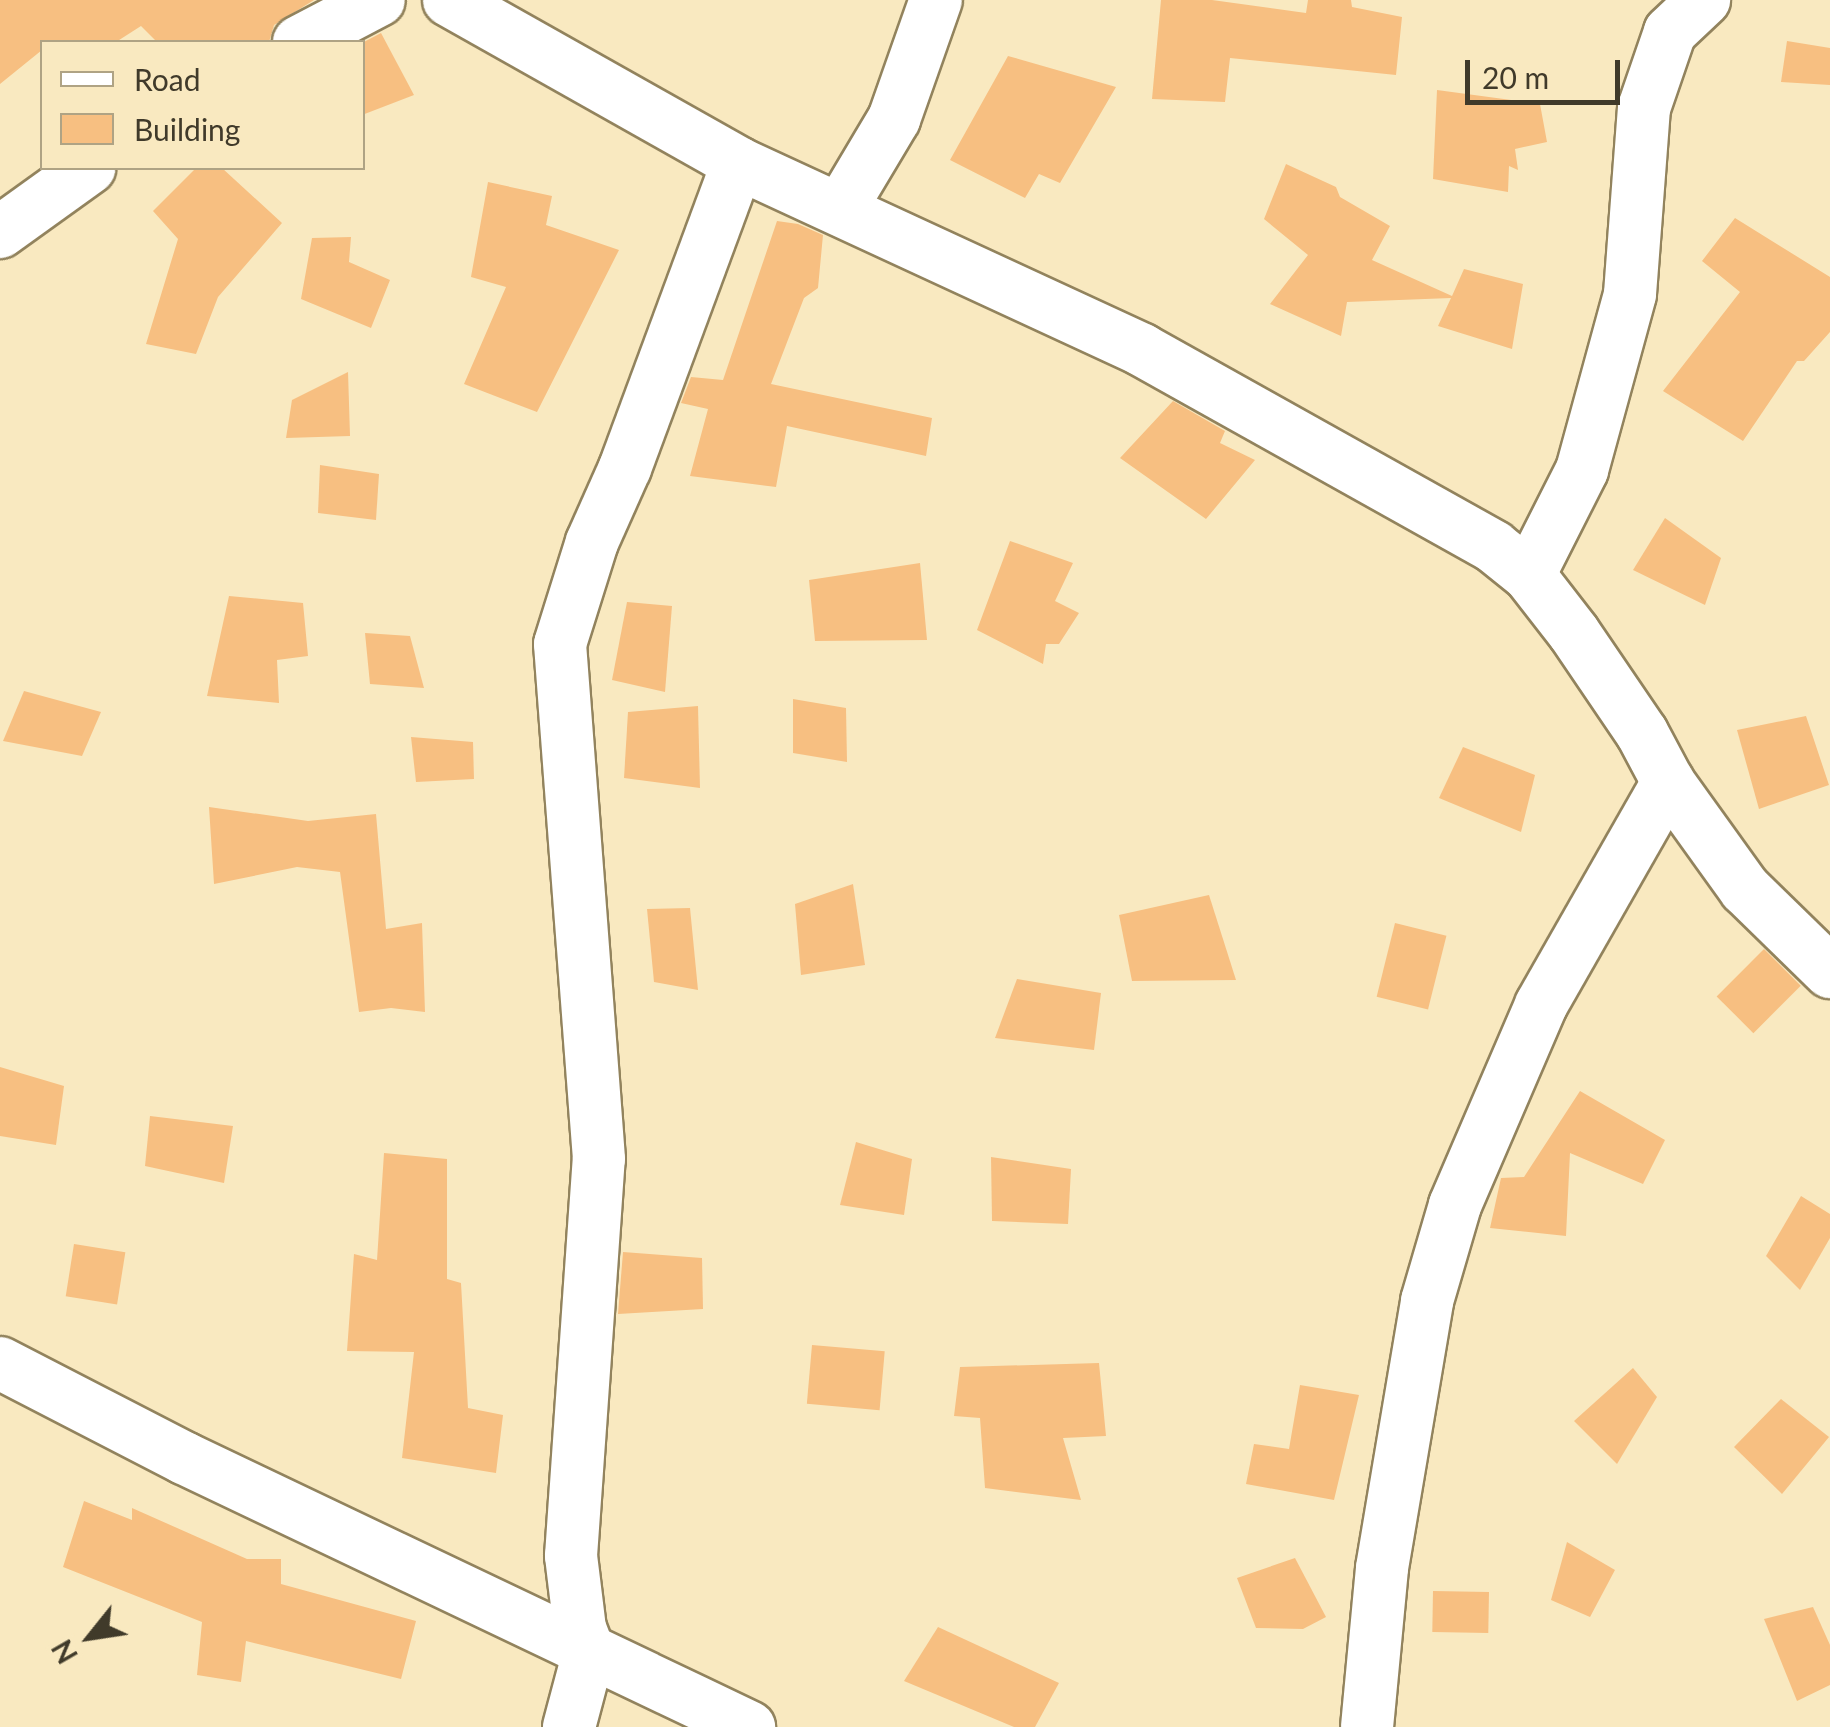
<!DOCTYPE html>
<html>
<head>
<meta charset="utf-8">
<style>
  body { margin:0 }
  #map { position:relative; width:1830px; height:1727px; overflow:hidden; background:#f9e9c0; font-family:Lato,sans-serif }
  div>[style] { position:absolute }
  .building>* { inset:0; background:#f7bf81; transform-origin:0 0 }
  .roads { filter:drop-shadow(2px 0 #92835d) drop-shadow(-2px 0 #92835d) drop-shadow(0 2px #92835d) drop-shadow(0 -2px #92835d) }
  .street>* { height:52px; margin:-26px; padding:0 26px; transform-origin:26px; border-radius:26px; background:#fff }
  span { translate:-50% -50%; white-space:nowrap; text-align:center; line-height:1.15; -webkit-text-stroke:9px #f9e9c0; paint-order:stroke }
  .legend { position:absolute; left:40px; top:40px; width:325px; height:130px; box-sizing:border-box; background:#f9e9c0; border:2px solid #afa384; margin:0; padding:12px 18px; list-style:none; font-size:30px; color:#403a2a }
  .legend li { display:flex; align-items:center; gap:20px; height:50px }
  .legend b { width:50px; border:2px solid #afa384 }
  .north { position:absolute; left:40px; top:1587px; width:100px; height:100px; -webkit-text-stroke:8px #f9e9c0; paint-order:stroke; rotate:240deg; font-size:28px; font-weight:700; line-height:40px; text-align:center; color:#403a2a }
  .north::after { content:''; display:block; margin:auto; width:35px; height:45px; background:#403a2a; clip-path:polygon(50% 0,100% 100%,50% 72%,0 100%) }
  .scale { position:absolute; left:1465px; top:60px; width:155px; height:45px; box-sizing:border-box; border:5px solid #403a2a; border-top:0; padding-left:12px; font-size:30px; line-height:35px; white-space:nowrap; color:#403a2a; -webkit-text-stroke:8px #f9e9c0; paint-order:stroke }
</style>
</head>
<body>
<div id="map">
  <div class="building">
    <i style="clip-path:polygon(0 0,314px 0,274px 25px,269px 42px,157px 42px,141px 26px,116px 42px,42px 42px,42px 50px,0 84px)"></i>
    <i style="clip-path:polygon(1161px 0,1212px 0,1306px 13px,1308px 0,1351px 0,1352px 7px,1402px 17px,1396px 75px,1230px 58px,1225px 102px,1152px 99px)"></i>
    <i style="clip-path:polygon(381px 33px,414px 95px,362px 115px,362px 43px)"></i>
    <i style="clip-path:polygon(1787px 41px,1830px 48px,1830px 85px,1781px 82px)"></i>
    <i style="clip-path:polygon(1008px 56px,1116px 87px,1060px 183px,1039px 174px,1025px 198px,950px 160px)"></i>
    <i style="clip-path:polygon(1437px 90px,1540px 104px,1547px 142px,1515px 149px,1518px 170px,1509px 166px,1508px 192px,1433px 179px)"></i>
    <i style="clip-path:polygon(1286px 164px,1336px 187px,1340px 197px,1390px 226px,1372px 260px,1452px 296px,1464px 269px,1523px 284px,1512px 349px,1438px 326px,1451px 298px,1347px 302px,1341px 336px,1270px 304px,1308px 255px,1264px 219px)"></i>
    <i style="clip-path:polygon(196px 168px,222px 168px,282px 223px,218px 297px,196px 354px,146px 344px,178px 239px,153px 211px)"></i>
    <i style="clip-path:polygon(488px 182px,552px 196px,546px 225px,619px 250px,537px 412px,464px 384px,506px 287px,471px 277px)"></i>
    <i style="clip-path:polygon(1735px 218px,1830px 277px,1830px 332px,1804px 361px,1797px 361px,1743px 441px,1663px 391px,1740px 292px,1702px 261px)"></i>
    <i style="clip-path:polygon(777px 221px,798px 224px,823px 235px,818px 288px,804px 298px,771px 384px,932px 418px,926px 456px,787px 426px,776px 487px,690px 476px,708px 409px,681px 403px,691px 377px,723px 380px)"></i>
    <i style="clip-path:polygon(351px 237px,349px 262px,390px 280px,371px 328px,301px 299px,312px 238px)"></i>
    <i style="clip-path:polygon(348px 372px,350px 436px,286px 438px,292px 400px)"></i>
    <i style="clip-path:polygon(1173px 401px,1225px 431px,1220px 443px,1255px 460px,1206px 519px,1120px 458px)"></i>
    <i style="clip-path:polygon(320px 465px,379px 474px,376px 520px,318px 513px)"></i>
    <i style="clip-path:polygon(1665px 518px,1721px 558px,1705px 605px,1633px 570px)"></i>
    <i style="clip-path:polygon(1010px 541px,1073px 563px,1055px 601px,1079px 613px,1059px 644px,1046px 644px,1043px 664px,977px 630px)"></i>
    <i style="clip-path:polygon(920px 563px,927px 640px,815px 641px,809px 580px)"></i>
    <i style="clip-path:polygon(229px 596px,303px 603px,308px 656px,277px 660px,279px 703px,207px 696px)"></i>
    <i style="clip-path:polygon(627px 602px,672px 606px,665px 692px,612px 680px)"></i>
    <i style="clip-path:polygon(365px 633px,410px 636px,424px 688px,370px 684px)"></i>
    <i style="clip-path:polygon(24px 691px,101px 712px,82px 756px,3px 741px)"></i>
    <i style="clip-path:polygon(793px 699px,846px 708px,847px 762px,793px 753px)"></i>
    <i style="clip-path:polygon(698px 706px,700px 788px,624px 778px,628px 712px)"></i>
    <i style="clip-path:polygon(1806px 716px,1829px 785px,1759px 809px,1737px 730px)"></i>
    <i style="clip-path:polygon(411px 737px,473px 742px,474px 779px,416px 782px)"></i>
    <i style="clip-path:polygon(1463px 747px,1535px 775px,1521px 832px,1439px 798px)"></i>
    <i style="clip-path:polygon(209px 807px,308px 821px,376px 814px,386px 929px,422px 923px,425px 1012px,391px 1008px,359px 1012px,340px 872px,297px 867px,214px 884px)"></i>
    <i style="clip-path:polygon(853px 884px,865px 965px,801px 975px,795px 904px)"></i>
    <i style="clip-path:polygon(1209px 895px,1236px 980px,1132px 981px,1119px 915px)"></i>
    <i style="clip-path:polygon(690px 908px,698px 990px,654px 982px,647px 909px)"></i>
    <i style="left:1395px;top:923px;width:53px;height:76px;rotate:14deg"></i>
    <i style="left:1764px;top:949px;width:52px;height:67px;rotate:45deg"></i>
    <i style="clip-path:polygon(1017px 979px,1101px 993px,1094px 1050px,995px 1038px)"></i>
    <i style="clip-path:polygon(0 1067px,64px 1086px,56px 1145px,0 1136px)"></i>
    <i style="clip-path:polygon(1580px 1091px,1665px 1140px,1643px 1184px,1570px 1153px,1566px 1236px,1490px 1228px,1501px 1178px,1524px 1177px)"></i>
    <i style="clip-path:polygon(150px 1116px,233px 1126px,224px 1183px,145px 1166px)"></i>
    <i style="clip-path:polygon(856px 1142px,912px 1159px,904px 1215px,840px 1205px)"></i>
    <i style="clip-path:polygon(384px 1153px,447px 1159px,447px 1279px,461px 1283px,468px 1408px,503px 1415px,496px 1473px,402px 1458px,414px 1352px,347px 1351px,354px 1254px,377px 1260px)"></i>
    <i style="clip-path:polygon(991px 1157px,1071px 1169px,1068px 1224px,992px 1221px)"></i>
    <i style="clip-path:polygon(1801px 1196px,1830px 1214px,1830px 1238px,1800px 1290px,1766px 1256px)"></i>
    <i style="left:74px;top:1244px;width:52px;height:53px;rotate:9deg"></i>
    <i style="clip-path:polygon(623px 1252px,702px 1258px,703px 1309px,618px 1314px)"></i>
    <i style="left:812px;top:1345px;width:73px;height:59px;rotate:5deg"></i>
    <i style="clip-path:polygon(1099px 1363px,1106px 1436px,1063px 1438px,1081px 1500px,985px 1488px,980px 1418px,954px 1416px,960px 1367px)"></i>
    <i style="clip-path:polygon(1633px 1368px,1657px 1397px,1617px 1464px,1574px 1421px)"></i>
    <i style="clip-path:polygon(1300px 1385px,1359px 1395px,1334px 1500px,1246px 1484px,1254px 1444px,1289px 1449px)"></i>
    <i style="clip-path:polygon(1781px 1399px,1829px 1437px,1782px 1494px,1734px 1447px)"></i>
    <i style="clip-path:polygon(84px 1501px,132px 1520px,132px 1508px,247px 1559px,281px 1559px,281px 1584px,416px 1621px,401px 1679px,246px 1641px,241px 1682px,197px 1675px,202px 1622px,63px 1567px)"></i>
    <i style="clip-path:polygon(1567px 1542px,1615px 1570px,1590px 1617px,1551px 1600px)"></i>
    <i style="clip-path:polygon(1295px 1558px,1326px 1617px,1303px 1629px,1256px 1628px,1237px 1578px)"></i>
    <i style="left:1433px;top:1591px;width:56px;height:41px;rotate:1deg"></i>
    <i style="clip-path:polygon(1813px 1607px,1830px 1645px,1830px 1685px,1797px 1701px,1764px 1619px)"></i>
    <i style="clip-path:polygon(938px 1627px,1059px 1683px,1035px 1727px,1014px 1727px,904px 1681px)"></i>
  </div>
  <div class="roads">
    <div class="street">
      <i style="left:449px;top:0;width:332px;rotate:29.4deg"></i>
      <i style="left:738px;top:163px;width:445px;rotate:24.8deg"></i>
      <i style="left:1142px;top:350px;width:403px;rotate:29.2deg"></i>
      <i style="left:1494px;top:547px;width:45px;rotate:38.7deg"></i>
      <i style="left:1529px;top:575px;width:73px;rotate:52.2deg"></i>
      <i style="left:1574px;top:633px;width:121px;rotate:55.8deg"></i>
      <i style="left:1642px;top:733px;width:55px;rotate:62deg"></i>
      <i style="left:1668px;top:782px;width:132px;rotate:54.3deg"></i>
      <i style="left:1745px;top:889px;width:119px;rotate:44.3deg"></i>
      <i style="left:299px;top:42px;width:90px;rotate:-27.7deg"></i>
      <i style="left:841px;top:208px;width:104px;rotate:-59.2deg"></i>
      <i style="left:894px;top:119px;width:126px;rotate:-70.6deg"></i>
      <i style="left:0;top:232px;width:110px;rotate:-35.7deg"></i>
      <i style="left:1529px;top:575px;width:118px;rotate:-63.2deg"></i>
      <i style="left:1582px;top:470px;width:182px;rotate:-74.7deg"></i>
      <i style="left:1630px;top:294px;width:187px;rotate:-85.7deg"></i>
      <i style="left:1644px;top:108px;width:80px;rotate:-71.1deg"></i>
      <i style="left:1670px;top:32px;width:47px;rotate:-43.3deg"></i>
      <i style="left:0;top:1363px;width:207px;rotate:27.3deg"></i>
      <i style="left:184px;top:1458px;width:626px;rotate:25.46deg"></i>
      <i style="left:569px;top:1727px;width:78px;rotate:-75.1deg"></i>
      <i style="left:589px;top:1652px;width:25px;rotate:-111deg"></i>
      <i style="left:580px;top:1629px;width:74px;rotate:-97deg"></i>
      <i style="left:571px;top:1556px;width:398px;rotate:-86deg"></i>
      <i style="left:599px;top:1159px;width:516px;rotate:-94.33deg"></i>
      <i style="left:560px;top:644px;width:107px;rotate:-72.6deg"></i>
      <i style="left:592px;top:542px;width:81px;rotate:-66deg"></i>
      <i style="left:625px;top:468px;width:325px;rotate:-69.7deg"></i>
      <i style="left:1367px;top:1727px;width:160px;rotate:-84.6deg"></i>
      <i style="left:1382px;top:1568px;width:271px;rotate:-80.4deg"></i>
      <i style="left:1427px;top:1301px;width:100px;rotate:-73.7deg"></i>
      <i style="left:1455px;top:1205px;width:218px;rotate:-66.7deg"></i>
      <i style="left:1541px;top:1005px;width:257px;rotate:-60.3deg"></i>
    </div>
  </div>
  <ul class="legend">
  <li><b style="height:12px;background:#fff"></b>Road</li>
  <li><b style="height:28px;background:#f7bf81"></b>Building</li>
  </ul>
  <div class="north">N</div>
  <div class="scale">20 m</div>
</div>
</body>
</html>
